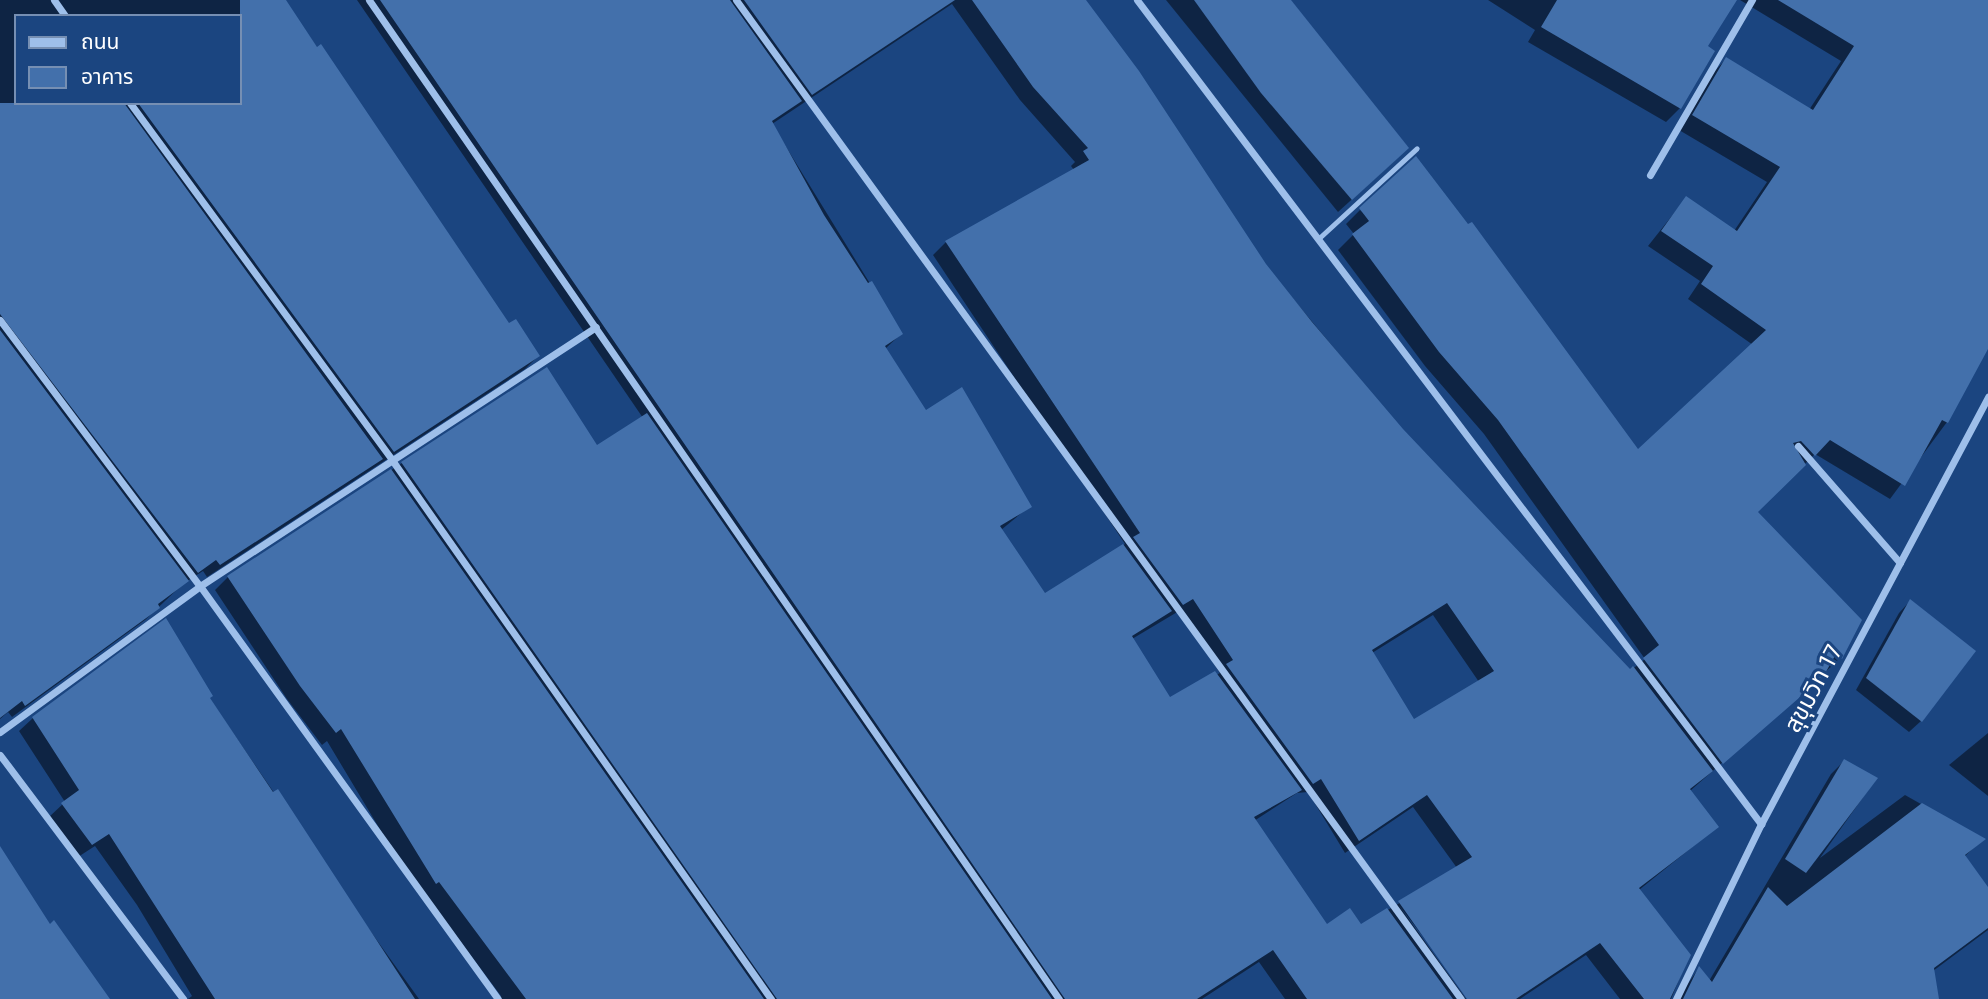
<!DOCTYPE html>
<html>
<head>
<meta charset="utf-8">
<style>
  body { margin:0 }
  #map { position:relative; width:1988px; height:999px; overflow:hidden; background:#1b4580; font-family:"Exo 2","Noto Sans Thai",sans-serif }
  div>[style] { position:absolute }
  .shadow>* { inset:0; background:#0007 }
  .building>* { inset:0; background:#4370ab }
  .service>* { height:5px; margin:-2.5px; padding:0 2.5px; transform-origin:2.5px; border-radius:2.5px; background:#9ebfea }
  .minor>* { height:7px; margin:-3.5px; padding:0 3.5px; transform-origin:3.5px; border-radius:3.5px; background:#9ebfea }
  span { translate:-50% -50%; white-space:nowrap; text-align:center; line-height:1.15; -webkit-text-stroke:6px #1b4580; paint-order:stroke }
  .street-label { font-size:24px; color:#fff }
  .legend { position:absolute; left:14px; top:14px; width:228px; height:91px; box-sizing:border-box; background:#1b4580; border:2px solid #768fb3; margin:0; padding:9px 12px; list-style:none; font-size:21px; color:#fff }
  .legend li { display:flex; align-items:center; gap:14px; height:35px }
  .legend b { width:35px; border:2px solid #768fb3 }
</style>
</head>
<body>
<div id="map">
  <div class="shadow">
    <i style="clip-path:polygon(evenodd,0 0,284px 0,509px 326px,538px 356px,525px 369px,207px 577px,203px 571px,184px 583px,145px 620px,12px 717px,8px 712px,0 719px,0 0,16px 16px,240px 16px,240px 103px,16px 103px,16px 16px)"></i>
    <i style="clip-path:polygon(evenodd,357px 0,1085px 0,1265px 265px,1402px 430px,1630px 671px,1645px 659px,1484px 434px,1425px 366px,1338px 250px,1354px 234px,1346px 224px,1360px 210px,1637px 452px,1753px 345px,1688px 299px,1700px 281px,1648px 246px,1686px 198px,1734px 231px,1767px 182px,1679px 130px,1712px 74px,1726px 59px,1809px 110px,1841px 61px,1740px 0,1988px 0,1988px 343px,1947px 422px,1890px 499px,1815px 454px,1756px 512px,1841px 658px,1690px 791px,1717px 827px,1639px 890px,1689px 955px,1671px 999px,1620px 999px,1586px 955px,1520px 999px,1471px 999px,1398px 904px,1457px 868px,1413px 807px,1345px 853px,1308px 792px,1297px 793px,1254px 821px,1327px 926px,1360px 926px,1398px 904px,1466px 999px,1285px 999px,1259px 962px,1202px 999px,498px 999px,501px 996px,393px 851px,327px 741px,322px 745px,287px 699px,215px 590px,228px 577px,402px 463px,596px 447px,643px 418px,357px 0,952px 4px,1020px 100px,1075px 162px,1071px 166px,1074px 170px,946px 242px,933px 255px,1125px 544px,1044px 595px,1001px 530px,1030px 506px,926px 412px,885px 349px,901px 334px,772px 124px,952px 4px,357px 0,1179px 611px,1220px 673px,1169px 700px,1132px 639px,1179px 611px,357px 0,1433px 615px,1479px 682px,1414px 722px,1372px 653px,1433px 615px)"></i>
    <i style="clip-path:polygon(1166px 0,1289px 0,1394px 161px,1338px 212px)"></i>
    <i style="clip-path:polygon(1488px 0,1735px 0,1706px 47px,1680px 108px,1666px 122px,1528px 42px,1535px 30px)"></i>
    <i style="clip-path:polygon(1910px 601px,1921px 721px,1909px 732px,1856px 690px,1899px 613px)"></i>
    <i style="clip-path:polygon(209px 698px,338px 886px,419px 999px,188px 999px,192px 996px,137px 905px,95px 846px,78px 857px,49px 817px,65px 802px,19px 731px,33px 718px)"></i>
    <i style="clip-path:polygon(1988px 733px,1988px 796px,1949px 765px)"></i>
    <i style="clip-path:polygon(1844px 761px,1876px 779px,1820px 858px,1905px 795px,1983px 839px,1964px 857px,1988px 890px,1988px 930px,1933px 971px,1937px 999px,1677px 999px,1699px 968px,1709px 981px,1831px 774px)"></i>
  </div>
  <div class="building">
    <i style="clip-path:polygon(240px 0,286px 0,317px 47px,321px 44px,509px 323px,516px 319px,540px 356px,394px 452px,138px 103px,240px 103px)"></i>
    <i style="clip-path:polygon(380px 0,730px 0,802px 101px,772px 121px,824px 215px,868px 283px,872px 281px,903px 334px,885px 346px,926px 410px,962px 387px,1032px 507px,1000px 526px,1045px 593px,1123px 544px,1172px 611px,1132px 636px,1170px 697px,1215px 671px,1302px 790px,1254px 817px,1327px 924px,1350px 908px,1361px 924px,1387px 908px,1453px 999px,1307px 999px,1273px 950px,1197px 999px,1065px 999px)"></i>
    <i style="clip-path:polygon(744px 0,955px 0,812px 95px)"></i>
    <i style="clip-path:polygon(evenodd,972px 0,1086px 0,1139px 71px,1266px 264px,1312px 322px,1403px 429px,1630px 669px,1633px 666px,1713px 771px,1690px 789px,1719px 827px,1639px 888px,1691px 955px,1670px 999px,1644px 999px,1600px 943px,1516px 999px,1467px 999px,1398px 901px,1472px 857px,1427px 795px,1359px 841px,1321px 779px,1313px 784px,1226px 664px,1233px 660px,1193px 599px,1183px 605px,1133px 537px,1140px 533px,945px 241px,1089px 160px,1083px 151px,1088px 148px,1033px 87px,972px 0,1447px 603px,1494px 671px,1414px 719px,1372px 650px,1447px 603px)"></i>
    <i style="clip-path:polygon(1194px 0,1291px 0,1409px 148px,1352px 200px,1261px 93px)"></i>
    <i style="clip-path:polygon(1557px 0,1737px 0,1708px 46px,1715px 51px,1681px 109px,1541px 27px)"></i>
    <i style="clip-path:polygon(1778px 0,1988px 0,1988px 349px,1948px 423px,1942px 420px,1905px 486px,1830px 440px,1815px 456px,1801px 441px,1793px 443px,1806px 465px,1758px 512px,1862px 620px,1842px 659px,1836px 654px,1823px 677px,1723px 764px,1643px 658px,1659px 645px,1498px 420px,1439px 352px,1352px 234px,1369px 221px,1359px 208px,1416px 156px,1468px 224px,1472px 222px,1638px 449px,1766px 330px,1701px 284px,1713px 266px,1661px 231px,1686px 196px,1737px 231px,1780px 167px,1692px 115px,1726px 57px,1813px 110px,1854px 46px)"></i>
    <i style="clip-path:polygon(0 103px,124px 103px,383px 459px,220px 565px,216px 560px,198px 573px,0 314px)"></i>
    <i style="clip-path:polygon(0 330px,189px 581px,158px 604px,160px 608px,25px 706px,22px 701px,0 718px)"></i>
    <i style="clip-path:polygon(547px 367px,597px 445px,647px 413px,1052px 999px,777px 999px,401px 462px)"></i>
    <i style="clip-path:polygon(391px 469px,764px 999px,526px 999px,439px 882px,436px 884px,341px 729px,336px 733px,300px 686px,227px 576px)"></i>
    <i style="clip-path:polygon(1910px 599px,1976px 651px,1922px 722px,1866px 678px)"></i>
    <i style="clip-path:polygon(166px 618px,213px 696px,210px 698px,273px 792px,278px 789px,415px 999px,215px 999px,109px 834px,92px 845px,61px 803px,79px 790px,32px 717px)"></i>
    <i style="clip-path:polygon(1844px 759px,1878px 778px,1806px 873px,1785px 859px)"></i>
    <i style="clip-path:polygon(1922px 803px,1986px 839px,1965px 855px,1988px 887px,1988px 928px,1934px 968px,1939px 999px,1683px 999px,1699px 966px,1712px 982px,1768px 887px,1787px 906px)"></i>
    <i style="clip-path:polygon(0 846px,50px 924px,54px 920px,110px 999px,0 999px)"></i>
  </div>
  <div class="service">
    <i style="left:1318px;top:239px;width:134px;rotate:-42.6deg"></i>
  </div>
  <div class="minor">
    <i style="left:54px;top:0;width:19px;rotate:55deg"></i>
    <i style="left:369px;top:0;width:1214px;rotate:55.37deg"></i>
    <i style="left:736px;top:0;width:1234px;rotate:54.03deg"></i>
    <i style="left:1137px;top:0;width:1034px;rotate:52.86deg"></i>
    <i style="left:130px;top:103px;width:443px;rotate:53.7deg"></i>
    <i style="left:392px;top:460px;width:659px;rotate:54.89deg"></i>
    <i style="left:1650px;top:175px;width:203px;rotate:-59.8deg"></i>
    <i style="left:0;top:320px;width:333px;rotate:53.1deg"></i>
    <i style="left:200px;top:586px;width:509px;rotate:54.19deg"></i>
    <i style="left:1798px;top:446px;width:155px;rotate:48.9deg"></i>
    <i style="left:0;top:732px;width:248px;rotate:-36.1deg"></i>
    <i style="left:200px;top:586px;width:473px;rotate:-33.2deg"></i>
    <i style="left:0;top:755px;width:305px;rotate:53.1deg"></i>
    <i style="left:1676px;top:999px;width:195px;rotate:-64.1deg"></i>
    <i style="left:1761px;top:824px;width:484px;rotate:-62deg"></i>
  </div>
  <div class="street-label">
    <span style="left:1812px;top:688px;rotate:-62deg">สุขุมวิท 17</span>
  </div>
  <ul class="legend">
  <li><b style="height:9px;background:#9ebfea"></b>ถนน</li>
  <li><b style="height:19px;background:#4370ab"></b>อาคาร</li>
  </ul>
</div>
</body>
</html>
